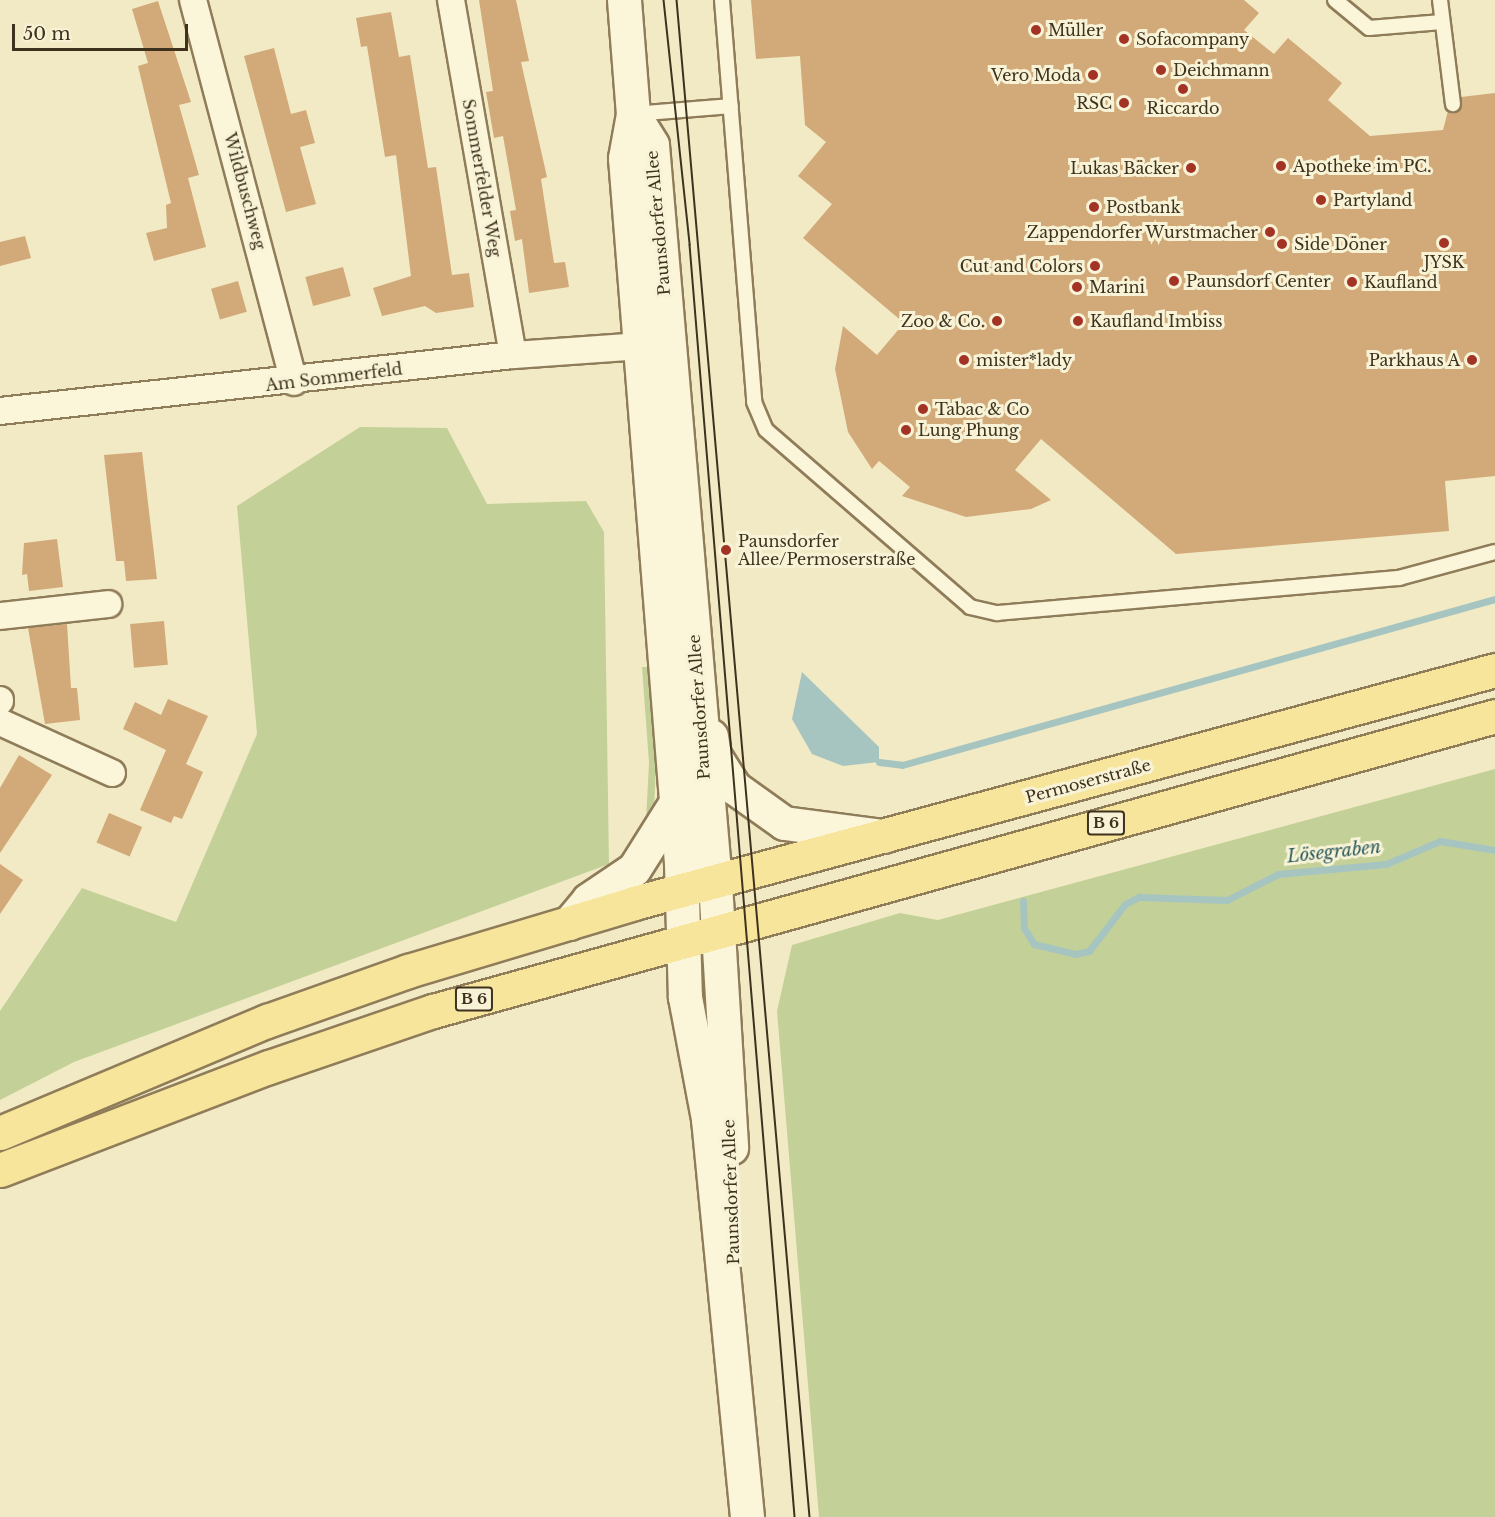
<!DOCTYPE html>
<html>
<head>
<meta charset="utf-8">
<style>
  body { margin:0 }
  #map { position:relative; width:1495px; height:1517px; overflow:hidden; background:#f2eac5; font-family:"Libre Baskerville",serif }
  div>[style] { position:absolute }
  .green>* { inset:0; background:#c3d198 }
  .water>* { inset:0; background:#a7c5c0 }
  .stream>* { height:7px; margin:-3.5px; padding:0 3.5px; transform-origin:3.5px; border-radius:3.5px; background:#a7c5c0 }
  .building>* { inset:0; background:#d2a978; transform-origin:0 0 }
  .roads { filter:drop-shadow(2px 0 #8f7c59) drop-shadow(-2px 0 #8f7c59) drop-shadow(0 2px #8f7c59) drop-shadow(0 -2px #8f7c59) }
  .service>* { height:14px; margin:-7px; padding:0 7px; transform-origin:7px; border-radius:7px; background:#fbf5da }
  .minor>* { height:26px; margin:-13px; padding:0 13px; transform-origin:13px; border-radius:13px; background:#fbf5da }
  .secondary>* { height:33px; margin:-16.5px; padding:0 16.5px; transform-origin:16.5px; border-radius:16.5px; background:#fbf5da }
  .primary>* { height:33px; margin:-16.5px; padding:0 16.5px; transform-origin:16.5px; border-radius:16.5px; background:#f7e59b }
  .tram>* { height:1.5px; margin:-0.75px; padding:0 0.75px; transform-origin:0.75px; border-radius:0.75px; background:#3e311e }
  .dots>* { width:16px; height:16px; translate:-50% -50%; box-sizing:border-box; border:3px solid #f8f3d6; border-radius:50% }
  span { translate:-50% -50%; white-space:nowrap; text-align:center; line-height:1.15; -webkit-text-stroke:6px #f8f3d6; paint-order:stroke }
  .shield-label span { padding:2px 4px; background:#f8f3d6; border:2px solid; border-radius:4px; -webkit-text-stroke-width:0 }
  .shield-label { font-size:15px; color:#3e311e; font-weight:700 }
  .poi-label { font-size:16px; color:#3e311e }
  .left { translate:0 -50%; text-align:left }
  .right { translate:-100% -50%; text-align:right }
  .street-label { font-size:16px; color:#3e311e }
  .water-label { font-size:18px; color:#2d5b5e; font-style:italic }
  .scale { position:absolute; left:12px; top:24px; width:176px; height:27px; box-sizing:border-box; border:3px solid #3e311e; border-top:0; padding-left:8px; font-size:18px; line-height:21px; white-space:nowrap; color:#3e311e; -webkit-text-stroke:4px #f8f3d6; paint-order:stroke }
</style>
</head>
<body>
<div id="map">
  <div class="green">
    <i style="clip-path:polygon(360px 427px,447px 428px,487px 504px,586px 501px,604px 532px,609px 864px,74px 1062px,0 1100px,0 1011px,82px 888px,176px 922px,257px 734px,237px 506px)"></i>
    <i style="clip-path:polygon(642px 667px,650px 667px,656px 763px,654px 812px,646px 820px,649px 763px)"></i>
    <i style="clip-path:polygon(1495px 769px,1495px 1517px,819px 1517px,777px 1011px,792px 945px,900px 913px,938px 920px)"></i>
  </div>
  <div class="water">
    <i style="clip-path:polygon(802px 672px,879px 747px,879px 762px,843px 766px,812px 754px,792px 719px)"></i>
  </div>
  <div class="stream">
    <i style="left:879px;top:762px;width:23px;rotate:7deg"></i>
    <i style="left:902px;top:765px;width:616px;rotate:-15.64deg"></i>
    <i style="left:1023px;top:901px;width:27px;rotate:88deg"></i>
    <i style="left:1024px;top:928px;width:19px;rotate:58deg"></i>
    <i style="left:1034px;top:944px;width:42px;rotate:13.7deg"></i>
    <i style="left:1075px;top:954px;width:14px;rotate:-12deg"></i>
    <i style="left:1089px;top:951px;width:59px;rotate:-52.5deg"></i>
    <i style="left:1125px;top:904px;width:16px;rotate:-27deg"></i>
    <i style="left:1139px;top:897px;width:88px;rotate:2deg"></i>
    <i style="left:1227px;top:900px;width:57px;rotate:-27deg"></i>
    <i style="left:1278px;top:874px;width:108px;rotate:-5.3deg"></i>
    <i style="left:1386px;top:864px;width:59px;rotate:-23.1deg"></i>
    <i style="left:1440px;top:841px;width:56px;rotate:9.3deg"></i>
  </div>
  <div class="building">
    <i style="clip-path:polygon(479px 0,516px 0,529px 61px,521px 62px,547px 177px,541px 179px,554px 263px,565px 262px,569px 287px,529px 293px,522px 239px,515px 241px,510px 211px,516px 210px,503px 136px,494px 138px,486px 92px,493px 91px)"></i>
    <i style="clip-path:polygon(751px 0,1244px 0,1259px 13px,1244px 30px,1274px 54px,1288px 38px,1342px 83px,1328px 100px,1370px 136px,1443px 130px,1448px 111px,1461px 108px,1461px 97px,1495px 93px,1495px 476px,1445px 481px,1449px 531px,1176px 554px,1041px 439px,1015px 470px,1051px 500px,1031px 509px,966px 517px,902px 496px,910px 487px,879px 461px,872px 469px,848px 432px,835px 369px,843px 326px,877px 355px,904px 323px,803px 238px,832px 204px,798px 176px,826px 142px,805px 125px,800px 56px,756px 59px)"></i>
    <i style="clip-path:polygon(158px 1px,191px 102px,179px 105px,199px 175px,188px 178px,206px 247px,154px 261px,146px 233px,167px 228px,166px 205px,171px 203px,138px 66px,148px 63px,132px 9px)"></i>
    <i style="clip-path:polygon(391px 12px,399px 57px,410px 55px,428px 168px,436px 167px,452px 275px,469px 273px,474px 307px,436px 313px,425px 306px,382px 316px,373px 288px,411px 276px,396px 155px,385px 157px,367px 46px,361px 47px,356px 18px)"></i>
    <i style="clip-path:polygon(274px 48px,291px 114px,306px 110px,315px 143px,300px 147px,316px 204px,286px 212px,244px 56px)"></i>
    <i style="clip-path:polygon(25px 236px,31px 258px,0 266px,0 242px)"></i>
    <i style="left:343px;top:267px;width:30px;height:39px;rotate:75deg"></i>
    <i style="left:238px;top:281px;width:32px;height:28px;rotate:74deg"></i>
    <i style="clip-path:polygon(142px 452px,157px 579px,126px 581px,124px 561px,116px 561px,104px 455px)"></i>
    <i style="clip-path:polygon(57px 539px,63px 587px,29px 591px,27px 574px,22px 575px,24px 543px)"></i>
    <i style="left:164px;top:621px;width:44px;height:34px;rotate:85deg"></i>
    <i style="clip-path:polygon(67px 624px,71px 688px,77px 688px,80px 720px,45px 724px,28px 628px)"></i>
    <i style="clip-path:polygon(168px 699px,208px 716px,186px 764px,203px 772px,182px 819px,174px 816px,171px 823px,140px 810px,166px 750px,123px 729px,135px 702px,161px 715px)"></i>
    <i style="clip-path:polygon(19px 755px,52px 775px,0 853px,0 788px)"></i>
    <i style="left:109px;top:813px;width:36px;height:32px;rotate:23deg"></i>
    <i style="clip-path:polygon(0 864px,23px 880px,0 914px)"></i>
  </div>
  <div class="roads">
    <div class="service">
      <i style="left:722px;top:0;width:403px;rotate:85.4deg"></i>
      <i style="left:754px;top:402px;width:30px;rotate:67deg"></i>
      <i style="left:766px;top:430px;width:270px;rotate:40.9deg"></i>
      <i style="left:970px;top:607px;width:28px;rotate:13deg"></i>
      <i style="left:997px;top:613px;width:404px;rotate:-5deg"></i>
      <i style="left:1399px;top:578px;width:99px;rotate:-15.2deg"></i>
      <i style="left:1335px;top:0;width:44px;rotate:39.5deg"></i>
      <i style="left:1369px;top:28px;width:73px;rotate:-4.7deg"></i>
      <i style="left:1440px;top:0;width:105px;rotate:82.9deg"></i>
      <i style="left:634px;top:114px;width:97px;rotate:-4.7deg"></i>
    </div>
    <div class="minor">
      <i style="left:193px;top:0;width:395px;rotate:75.2deg"></i>
      <i style="left:451px;top:0;width:360px;rotate:80.1deg"></i>
      <i style="left:0;top:411px;width:516px;rotate:-6.23deg"></i>
      <i style="left:513px;top:355px;width:144px;rotate:-4deg"></i>
      <i style="left:0;top:616px;width:109px;rotate:-6.3deg"></i>
      <i style="left:0;top:700px;width:1px;rotate:90deg"></i>
      <i style="left:0;top:722px;width:123px;rotate:24.5deg"></i>
    </div>
    <div class="secondary">
      <i style="left:624px;top:0;width:114px;rotate:85.5deg"></i>
      <i style="left:633px;top:114px;width:45px;rotate:100.3deg"></i>
      <i style="left:625px;top:158px;width:708px;rotate:85.46deg"></i>
      <i style="left:681px;top:864px;width:133px;rotate:88.3deg"></i>
      <i style="left:685px;top:997px;width:124px;rotate:79.3deg"></i>
      <i style="left:708px;top:1119px;width:400px;rotate:84.4deg"></i>
      <i style="left:633px;top:114px;width:36px;rotate:58deg"></i>
      <i style="left:652px;top:145px;width:741px;rotate:85.12deg"></i>
      <i style="left:715px;top:883px;width:265px;rotate:86.5deg"></i>
      <i style="left:711px;top:736px;width:19px;rotate:81deg"></i>
      <i style="left:714px;top:755px;width:39px;rotate:58deg"></i>
      <i style="left:735px;top:788px;width:60px;rotate:35.5deg"></i>
      <i style="left:784px;top:823px;width:100px;rotate:7.5deg"></i>
      <i style="left:569px;top:923px;width:30px;rotate:-50deg"></i>
      <i style="left:588px;top:900px;width:55px;rotate:-34deg"></i>
      <i style="left:634px;top:869px;width:77px;rotate:-57.8deg"></i>
    </div>
    <div class="primary">
      <i style="left:0;top:1133px;width:290px;rotate:-22.8deg"></i>
      <i style="left:267px;top:1021px;width:150px;rotate:-19.5deg"></i>
      <i style="left:408px;top:971px;width:236px;rotate:-16.7deg"></i>
      <i style="left:634px;top:903px;width:892px;rotate:-15.14deg"></i>
      <i style="left:0;top:1170px;width:288px;rotate:-21deg"></i>
      <i style="left:269px;top:1067px;width:173px;rotate:-18.9deg"></i>
      <i style="left:433px;top:1011px;width:1102px;rotate:-15.52deg"></i>
    </div>
  </div>
  <div class="tram">
    <i style="left:664px;top:0;width:246px;rotate:83.9deg"></i>
    <i style="left:690px;top:245px;width:1276px;rotate:85.28deg"></i>
    <i style="left:677px;top:0;width:1523px;rotate:84.99deg"></i>
  </div>
  <div class="dots">
    <i style="left:1036px;top:30px;background:#a23325"></i>
    <i style="left:1124px;top:39px;background:#a23325"></i>
    <i style="left:1161px;top:70px;background:#a23325"></i>
    <i style="left:1093px;top:75px;background:#a23325"></i>
    <i style="left:1183px;top:89px;background:#a23325"></i>
    <i style="left:1124px;top:103px;background:#a23325"></i>
    <i style="left:1281px;top:166px;background:#a23325"></i>
    <i style="left:1191px;top:168px;background:#a23325"></i>
    <i style="left:1321px;top:200px;background:#a23325"></i>
    <i style="left:1094px;top:207px;background:#a23325"></i>
    <i style="left:1270px;top:232px;background:#a23325"></i>
    <i style="left:1444px;top:243px;background:#a23325"></i>
    <i style="left:1282px;top:244px;background:#a23325"></i>
    <i style="left:1095px;top:266px;background:#a23325"></i>
    <i style="left:1174px;top:281px;background:#a23325"></i>
    <i style="left:1352px;top:282px;background:#a23325"></i>
    <i style="left:1077px;top:287px;background:#a23325"></i>
    <i style="left:997px;top:321px;background:#a23325"></i>
    <i style="left:1078px;top:321px;background:#a23325"></i>
    <i style="left:964px;top:360px;background:#a23325"></i>
    <i style="left:1472px;top:360px;background:#a23325"></i>
    <i style="left:923px;top:409px;background:#a23325"></i>
    <i style="left:906px;top:430px;background:#a23325"></i>
    <i style="left:726px;top:550px;background:#a23325"></i>
  </div>
  <div class="shield-label">
    <span style="left:1106px;top:823px">B 6</span>
    <span style="left:474px;top:999px">B 6</span>
  </div>
  <div class="poi-label">
    <span class="left" style="left:1048px;top:30px">Müller</span>
    <span class="left" style="left:1136px;top:39px">Sofacompany</span>
    <span class="left" style="left:1173px;top:70px">Deichmann</span>
    <span class="right" style="left:1081px;top:75px">Vero Moda</span>
    <span class="right" style="left:1112px;top:103px">RSC</span>
    <span style="left:1183px;top:108px">Riccardo</span>
    <span class="left" style="left:1293px;top:166px">Apotheke im PC.</span>
    <span class="right" style="left:1179px;top:168px">Lukas Bäcker</span>
    <span class="left" style="left:1333px;top:200px">Partyland</span>
    <span class="left" style="left:1106px;top:207px">Postbank</span>
    <span class="right" style="left:1258px;top:232px">Zappendorfer Wurstmacher</span>
    <span class="left" style="left:1294px;top:244px">Side Döner</span>
    <span style="left:1444px;top:262px">JYSK</span>
    <span class="right" style="left:1083px;top:266px">Cut and Colors</span>
    <span class="left" style="left:1186px;top:281px">Paunsdorf Center</span>
    <span class="left" style="left:1364px;top:282px">Kaufland</span>
    <span class="left" style="left:1089px;top:287px">Marini</span>
    <span class="right" style="left:985px;top:321px">Zoo &amp; Co.</span>
    <span class="left" style="left:1090px;top:321px">Kaufland Imbiss</span>
    <span class="left" style="left:976px;top:360px">mister*lady</span>
    <span class="right" style="left:1460px;top:360px">Parkhaus A</span>
    <span class="left" style="left:935px;top:409px">Tabac &amp; Co</span>
    <span class="left" style="left:918px;top:430px">Lung Phung</span>
    <span class="left" style="left:738px;top:550px">Paunsdorfer<br>Allee/Permoserstraße</span>
  </div>
  <div class="street-label">
    <span style="left:482px;top:178px;rotate:80deg">Sommerfelder Weg</span>
    <span style="left:245px;top:191px;rotate:75deg">Wildbuschweg</span>
    <span style="left:658px;top:223px;rotate:-95deg">Paunsdorfer Allee</span>
    <span style="left:334px;top:377px;rotate:-7deg">Am Sommerfeld</span>
    <span style="left:699px;top:707px;rotate:-94deg">Paunsdorfer Allee</span>
    <span style="left:1088px;top:781px;rotate:-15deg">Permoserstraße</span>
    <span style="left:731px;top:1192px;rotate:-92deg">Paunsdorfer Allee</span>
  </div>
  <div class="water-label">
    <span style="left:1334px;top:852px;rotate:-6deg">Lösegraben</span>
  </div>
  <div class="scale">50 m</div>
</div>
</body>
</html>
